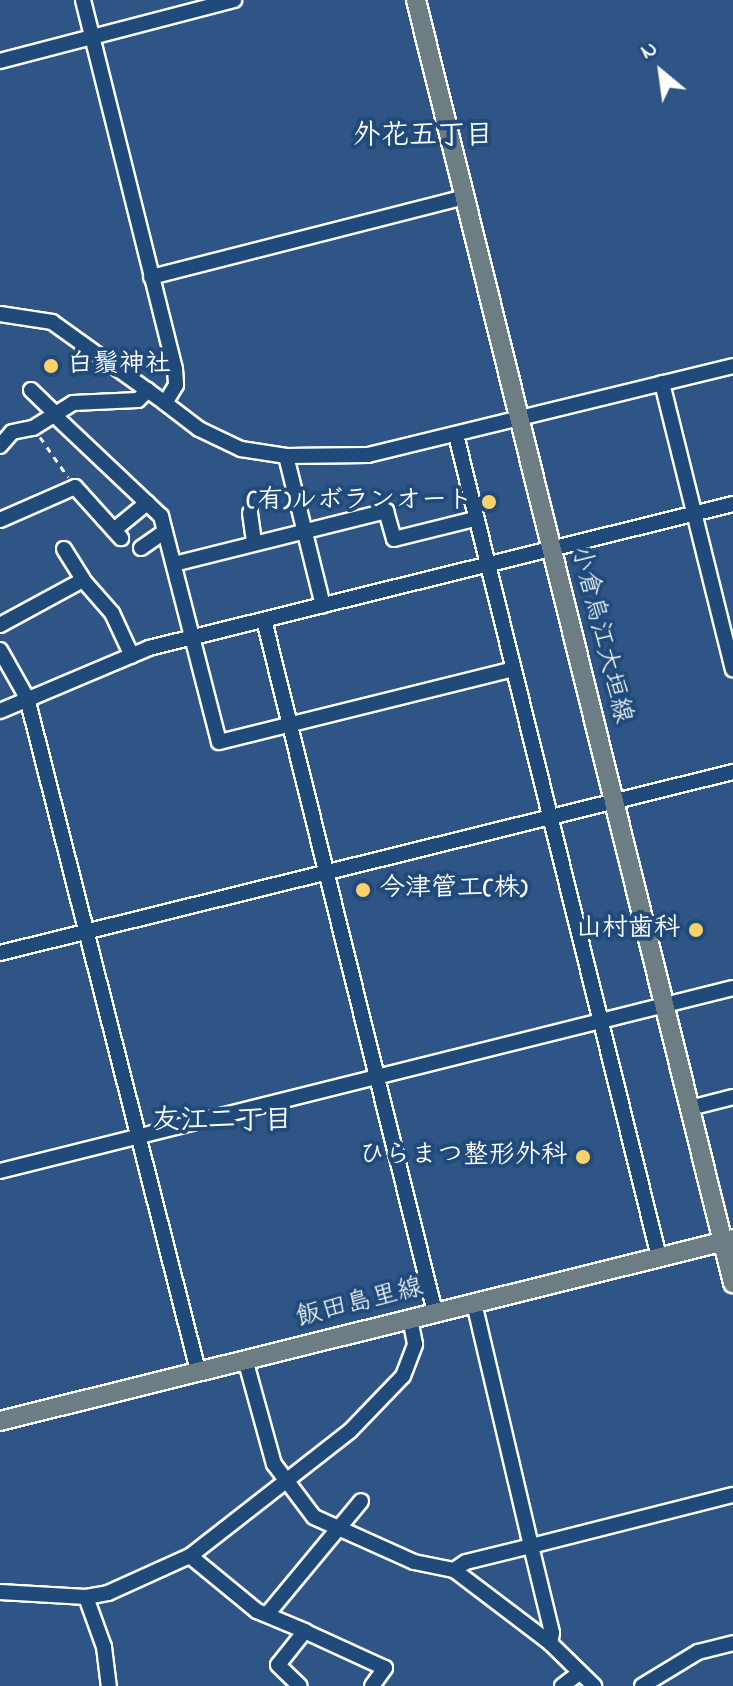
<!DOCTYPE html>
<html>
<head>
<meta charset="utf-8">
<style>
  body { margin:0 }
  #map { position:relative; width:733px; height:1686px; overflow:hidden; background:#2e5585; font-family:"Indie Flower","Klee One",sans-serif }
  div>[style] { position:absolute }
  .path>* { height:3px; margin-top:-1.5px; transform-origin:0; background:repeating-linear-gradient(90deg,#fff 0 6px,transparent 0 12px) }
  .roads { filter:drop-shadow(2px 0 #fff) drop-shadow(-2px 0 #fff) drop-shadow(0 2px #fff) drop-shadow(0 -2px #fff) }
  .minor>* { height:14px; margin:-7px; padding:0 7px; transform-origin:7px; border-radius:7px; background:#1f4a7a }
  .major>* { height:18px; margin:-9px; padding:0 9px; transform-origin:9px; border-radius:9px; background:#6c7e84 }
  .dots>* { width:22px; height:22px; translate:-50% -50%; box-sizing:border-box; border:4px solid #1f4a7a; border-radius:50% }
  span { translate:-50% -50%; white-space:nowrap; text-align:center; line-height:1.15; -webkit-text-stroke:8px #1f4a7a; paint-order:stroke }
  .poi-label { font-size:26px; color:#fff; font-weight:700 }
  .left { translate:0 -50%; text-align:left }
  .right { translate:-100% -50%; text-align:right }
  .street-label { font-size:26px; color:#fff }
  .neighbourhood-label { font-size:28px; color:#fff; font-weight:700 }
  .north { position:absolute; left:621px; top:32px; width:80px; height:80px; -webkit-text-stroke:6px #1f4a7a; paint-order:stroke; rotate:331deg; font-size:22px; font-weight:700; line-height:32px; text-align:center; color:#fff }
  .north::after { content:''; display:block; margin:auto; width:28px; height:36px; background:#fff; clip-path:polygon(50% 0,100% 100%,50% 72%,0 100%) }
</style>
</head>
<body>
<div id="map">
  <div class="path">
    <i style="left:40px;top:437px;width:49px;rotate:55deg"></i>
  </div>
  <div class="roads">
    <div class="minor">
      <i style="left:83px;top:0;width:380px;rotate:76deg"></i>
      <i style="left:175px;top:369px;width:16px;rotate:86deg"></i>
      <i style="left:176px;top:385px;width:21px;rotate:121deg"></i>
      <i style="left:165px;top:403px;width:43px;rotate:37.4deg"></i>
      <i style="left:199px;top:429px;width:47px;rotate:25.5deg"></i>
      <i style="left:241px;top:449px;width:46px;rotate:8.8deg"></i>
      <i style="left:286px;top:456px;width:82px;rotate:-0.7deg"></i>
      <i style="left:368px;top:455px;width:376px;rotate:-13.7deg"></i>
      <i style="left:0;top:61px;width:242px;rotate:-14.6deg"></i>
      <i style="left:151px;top:277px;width:324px;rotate:-14.3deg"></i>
      <i style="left:0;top:314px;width:53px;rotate:8.7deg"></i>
      <i style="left:52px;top:322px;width:139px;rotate:35.6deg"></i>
      <i style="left:662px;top:383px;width:295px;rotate:76.1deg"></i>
      <i style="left:31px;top:390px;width:33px;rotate:44deg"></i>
      <i style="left:53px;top:414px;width:149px;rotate:43.4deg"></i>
      <i style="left:161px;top:516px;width:233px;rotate:75.6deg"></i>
      <i style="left:219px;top:742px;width:303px;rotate:-13.9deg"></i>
      <i style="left:456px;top:435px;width:847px;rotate:76.13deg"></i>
      <i style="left:0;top:446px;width:18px;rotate:-49deg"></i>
      <i style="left:12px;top:432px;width:21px;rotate:-11deg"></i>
      <i style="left:33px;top:428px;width:47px;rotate:-32deg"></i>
      <i style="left:73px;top:403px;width:65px;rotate:-2.6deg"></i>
      <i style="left:138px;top:400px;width:14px;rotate:-45deg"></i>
      <i style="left:286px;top:456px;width:154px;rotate:76.1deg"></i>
      <i style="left:250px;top:513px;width:30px;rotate:82deg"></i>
      <i style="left:0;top:520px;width:82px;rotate:-23.7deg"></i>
      <i style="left:75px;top:487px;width:69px;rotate:48deg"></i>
      <i style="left:114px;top:530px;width:43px;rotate:-39.3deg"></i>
      <i style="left:141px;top:548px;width:29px;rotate:-35deg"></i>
      <i style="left:64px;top:549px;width:36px;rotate:58deg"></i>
      <i style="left:174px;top:564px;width:219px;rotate:-14deg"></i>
      <i style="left:386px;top:511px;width:29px;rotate:74deg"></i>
      <i style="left:394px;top:539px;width:83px;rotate:-13.9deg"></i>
      <i style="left:264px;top:620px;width:713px;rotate:76.12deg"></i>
      <i style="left:0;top:625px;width:94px;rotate:-28.5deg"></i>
      <i style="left:83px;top:580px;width:44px;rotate:48.7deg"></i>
      <i style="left:112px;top:613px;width:47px;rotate:65.1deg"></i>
      <i style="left:0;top:650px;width:55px;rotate:60.6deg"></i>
      <i style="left:27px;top:698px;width:694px;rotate:75.74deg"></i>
      <i style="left:0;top:711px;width:162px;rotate:-22.9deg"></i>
      <i style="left:149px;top:648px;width:601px;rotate:-13.85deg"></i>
      <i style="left:0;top:953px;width:755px;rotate:-13.87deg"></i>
      <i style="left:690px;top:1108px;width:44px;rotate:-14.3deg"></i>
      <i style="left:0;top:1171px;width:755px;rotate:-14.02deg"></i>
      <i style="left:474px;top:1303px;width:250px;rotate:76.8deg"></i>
      <i style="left:531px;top:1546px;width:208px;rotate:-14.2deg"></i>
      <i style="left:245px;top:1359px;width:109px;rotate:74.6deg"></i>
      <i style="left:274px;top:1464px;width:66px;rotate:53deg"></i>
      <i style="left:314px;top:1517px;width:110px;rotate:24.2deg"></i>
      <i style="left:414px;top:1562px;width:41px;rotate:11.3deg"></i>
      <i style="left:454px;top:1570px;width:121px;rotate:37.2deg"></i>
      <i style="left:550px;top:1643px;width:62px;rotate:44.3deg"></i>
      <i style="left:190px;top:1556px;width:87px;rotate:39.4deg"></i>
      <i style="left:257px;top:1611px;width:52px;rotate:22.6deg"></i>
      <i style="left:305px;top:1631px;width:43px;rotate:128.5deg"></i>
      <i style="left:278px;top:1665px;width:30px;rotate:44deg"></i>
      <i style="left:454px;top:1570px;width:14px;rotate:-34deg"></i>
      <i style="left:466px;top:1562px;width:67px;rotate:-13.8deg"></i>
      <i style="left:531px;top:1546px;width:89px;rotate:76.4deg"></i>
      <i style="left:552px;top:1633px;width:10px;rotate:101deg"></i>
      <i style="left:0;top:1592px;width:86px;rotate:3.3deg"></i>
      <i style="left:86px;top:1597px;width:22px;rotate:-10deg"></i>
      <i style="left:108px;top:1593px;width:90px;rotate:-24.3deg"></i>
      <i style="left:190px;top:1556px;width:203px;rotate:-38deg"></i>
      <i style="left:350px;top:1431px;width:76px;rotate:-46.1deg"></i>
      <i style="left:403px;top:1376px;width:34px;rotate:-69deg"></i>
      <i style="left:415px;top:1344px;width:26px;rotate:-101deg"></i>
      <i style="left:86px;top:1597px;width:53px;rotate:70.2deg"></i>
      <i style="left:104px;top:1647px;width:39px;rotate:83deg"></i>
      <i style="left:269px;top:1612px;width:144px;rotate:-50.3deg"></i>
      <i style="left:304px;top:1631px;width:89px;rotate:24.6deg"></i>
      <i style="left:385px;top:1668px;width:22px;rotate:126deg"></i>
      <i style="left:562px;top:1686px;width:21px;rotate:-37deg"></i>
      <i style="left:642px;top:1686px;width:66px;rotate:-31.3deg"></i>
      <i style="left:698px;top:1652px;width:36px;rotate:-14deg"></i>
    </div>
    <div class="major">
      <i style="left:416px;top:0;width:1322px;rotate:76.12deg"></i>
      <i style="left:0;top:1421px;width:755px;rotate:-13.94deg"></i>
    </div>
  </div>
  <div class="dots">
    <i style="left:51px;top:366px;background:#ffd166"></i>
    <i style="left:489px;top:502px;background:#ffd166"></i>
    <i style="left:363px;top:890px;background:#ffd166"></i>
    <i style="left:696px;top:930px;background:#ffd166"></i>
    <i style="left:583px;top:1157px;background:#ffd166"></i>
  </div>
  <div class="poi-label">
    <span class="left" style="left:67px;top:366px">白鬚神社</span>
    <span class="right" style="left:473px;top:502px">(有)ルボランオート</span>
    <span class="left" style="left:379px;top:890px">今津管工(株)</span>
    <span class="right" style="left:680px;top:930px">山村歯科</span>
    <span class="right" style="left:567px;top:1157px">ひらまつ整形外科</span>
  </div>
  <div class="street-label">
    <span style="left:600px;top:635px;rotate:76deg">小倉烏江大垣線</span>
    <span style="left:360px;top:1304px;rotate:-14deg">飯田島里線</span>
  </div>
  <div class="neighbourhood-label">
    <span style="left:423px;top:137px">外花五丁目</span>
    <span style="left:222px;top:1122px">友江二丁目</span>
  </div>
  <div class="north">N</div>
</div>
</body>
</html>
